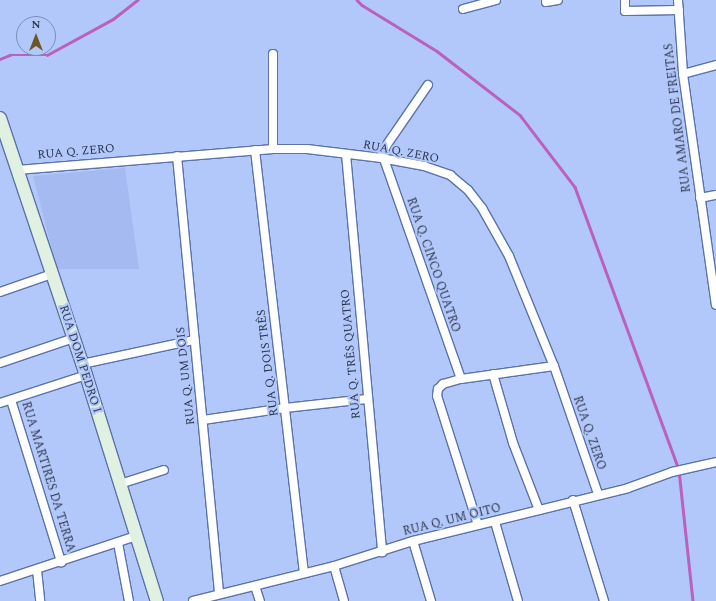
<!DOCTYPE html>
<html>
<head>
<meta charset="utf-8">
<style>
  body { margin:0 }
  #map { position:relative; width:716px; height:601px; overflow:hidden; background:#b3c8fa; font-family:Spectral,serif }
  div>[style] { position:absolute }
  .built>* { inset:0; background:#a4baf1 }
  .stream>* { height:2.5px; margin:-1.25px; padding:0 1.25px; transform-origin:1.25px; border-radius:1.25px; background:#bc60bd }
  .roads { filter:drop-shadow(1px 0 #5b72aa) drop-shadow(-1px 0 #5b72aa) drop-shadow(0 1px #5b72aa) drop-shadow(0 -1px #5b72aa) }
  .street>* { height:8px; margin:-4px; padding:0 4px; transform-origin:4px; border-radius:4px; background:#fff }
  .secondary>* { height:12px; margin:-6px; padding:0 6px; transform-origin:6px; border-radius:6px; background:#e0f1e1 }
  span { translate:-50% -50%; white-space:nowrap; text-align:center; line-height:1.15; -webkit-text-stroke:4px #b3c8fa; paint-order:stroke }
  .street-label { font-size:12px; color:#2b354e }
  .north { position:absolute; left:16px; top:16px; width:40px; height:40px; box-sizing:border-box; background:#b3c8fa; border:1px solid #7d8db5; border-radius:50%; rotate:0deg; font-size:11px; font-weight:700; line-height:16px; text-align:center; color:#2b354e }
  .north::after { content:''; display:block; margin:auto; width:14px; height:18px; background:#6b5625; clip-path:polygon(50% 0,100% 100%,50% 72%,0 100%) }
</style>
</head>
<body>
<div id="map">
  <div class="built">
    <i style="clip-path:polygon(125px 168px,139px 269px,57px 269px,33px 176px)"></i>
  </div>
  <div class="stream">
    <i style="left:357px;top:0;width:7px;rotate:45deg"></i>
    <i style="left:362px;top:5px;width:88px;rotate:31.5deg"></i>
    <i style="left:437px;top:51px;width:105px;rotate:37.6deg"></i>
    <i style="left:520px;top:115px;width:91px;rotate:52.6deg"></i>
    <i style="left:575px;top:187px;width:302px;rotate:69.8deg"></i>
    <i style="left:679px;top:470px;width:132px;rotate:83.9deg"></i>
    <i style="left:0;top:59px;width:11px;rotate:-22deg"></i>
    <i style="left:10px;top:55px;width:37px"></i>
    <i style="left:47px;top:55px;width:75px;rotate:-28.6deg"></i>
    <i style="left:113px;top:19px;width:31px;rotate:-38deg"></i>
  </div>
  <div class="roads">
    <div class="street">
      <i style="left:625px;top:0;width:11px;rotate:90deg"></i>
      <i style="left:625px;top:11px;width:54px;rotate:-1.1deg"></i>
      <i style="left:678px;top:0;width:74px;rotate:86.1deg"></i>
      <i style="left:683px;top:74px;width:233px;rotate:81.9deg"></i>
      <i style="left:546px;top:2px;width:12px;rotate:-9deg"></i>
      <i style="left:463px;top:9px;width:34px;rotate:-15deg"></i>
      <i style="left:683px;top:74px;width:34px;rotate:-15deg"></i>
      <i style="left:273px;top:149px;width:95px;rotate:-90deg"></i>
      <i style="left:255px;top:150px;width:426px;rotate:83.4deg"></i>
      <i style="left:346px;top:154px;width:400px;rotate:84.8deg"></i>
      <i style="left:177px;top:156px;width:440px;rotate:84.5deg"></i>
      <i style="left:381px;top:158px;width:13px;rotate:-67deg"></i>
      <i style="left:386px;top:146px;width:74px;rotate:-55.5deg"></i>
      <i style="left:384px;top:159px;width:233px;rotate:70.7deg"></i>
      <i style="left:17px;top:170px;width:257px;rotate:-4.7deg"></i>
      <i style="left:273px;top:149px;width:34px"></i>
      <i style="left:307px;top:149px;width:75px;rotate:6.9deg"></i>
      <i style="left:381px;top:158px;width:44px;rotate:10.5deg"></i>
      <i style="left:424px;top:166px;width:28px;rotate:19deg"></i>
      <i style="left:450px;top:175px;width:23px;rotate:40deg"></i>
      <i style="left:468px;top:190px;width:23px;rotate:52deg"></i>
      <i style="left:482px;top:208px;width:55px;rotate:60.6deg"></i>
      <i style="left:509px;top:256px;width:119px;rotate:67.8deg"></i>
      <i style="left:554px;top:366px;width:135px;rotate:71deg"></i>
      <i style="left:700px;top:198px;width:16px;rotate:-11deg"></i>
      <i style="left:0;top:292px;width:55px;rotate:-19.1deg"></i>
      <i style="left:0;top:363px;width:78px;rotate:-18.7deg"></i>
      <i style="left:82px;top:364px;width:115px;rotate:-12.1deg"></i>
      <i style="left:493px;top:374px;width:72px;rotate:73.8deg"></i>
      <i style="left:513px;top:443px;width:72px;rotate:68.8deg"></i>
      <i style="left:11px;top:400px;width:170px;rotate:72.8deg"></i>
      <i style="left:0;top:403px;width:90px;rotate:-18deg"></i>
      <i style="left:203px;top:420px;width:83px;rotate:-8.3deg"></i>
      <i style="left:285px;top:408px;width:82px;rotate:-6.3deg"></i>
      <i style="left:120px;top:484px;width:46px;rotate:-17.7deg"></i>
      <i style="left:573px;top:500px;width:106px;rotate:72.9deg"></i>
      <i style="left:495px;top:522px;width:82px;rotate:73.8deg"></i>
      <i style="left:478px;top:525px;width:135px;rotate:-107.6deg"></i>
      <i style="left:437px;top:396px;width:7px;rotate:-82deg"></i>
      <i style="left:438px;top:389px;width:7px;rotate:-45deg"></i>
      <i style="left:443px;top:384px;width:19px;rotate:-16deg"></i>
      <i style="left:461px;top:379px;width:94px;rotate:-8deg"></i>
      <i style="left:413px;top:541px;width:63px;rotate:73.3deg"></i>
      <i style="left:118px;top:543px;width:59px;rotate:79.3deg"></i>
      <i style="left:334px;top:566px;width:36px;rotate:74deg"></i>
      <i style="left:37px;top:570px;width:31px;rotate:84deg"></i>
      <i style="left:0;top:581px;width:143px;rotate:-18.3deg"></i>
      <i style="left:255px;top:586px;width:16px;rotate:72deg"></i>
      <i style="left:193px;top:601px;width:145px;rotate:-13.9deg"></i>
      <i style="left:334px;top:566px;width:83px;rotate:-17.6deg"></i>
      <i style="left:413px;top:541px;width:221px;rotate:-13.8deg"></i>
      <i style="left:628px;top:488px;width:47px;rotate:-20deg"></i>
      <i style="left:672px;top:472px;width:45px;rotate:-12.8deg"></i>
    </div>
    <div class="secondary">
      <i style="left:0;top:118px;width:271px;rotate:71.5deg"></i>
      <i style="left:86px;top:375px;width:237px;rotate:72.6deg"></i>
    </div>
  </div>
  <div class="street-label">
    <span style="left:678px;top:118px;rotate:-97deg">RUA AMARO DE FREITAS</span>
    <span style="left:76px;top:152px;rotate:-5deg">RUA Q. ZERO</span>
    <span style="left:401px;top:152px;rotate:11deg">RUA Q. ZERO</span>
    <span style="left:433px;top:265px;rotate:71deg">RUA Q. CINCO QUATRO</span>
    <span style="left:351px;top:354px;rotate:-95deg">RUA Q. TRÊS QUATRO</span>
    <span style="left:80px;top:359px;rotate:72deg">RUA DOM PEDRO I</span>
    <span style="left:268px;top:363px;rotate:-97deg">RUA Q. DOIS TRÊS</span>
    <span style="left:186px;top:376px;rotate:-96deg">RUA Q. UM DOIS</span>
    <span style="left:589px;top:433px;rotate:71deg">RUA Q. ZERO</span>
    <span style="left:48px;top:477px;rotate:73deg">RUA MARTIRES DA TERRA</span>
    <span style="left:452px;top:520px;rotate:-14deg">RUA Q. UM OITO</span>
  </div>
  <div class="north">N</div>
</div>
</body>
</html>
